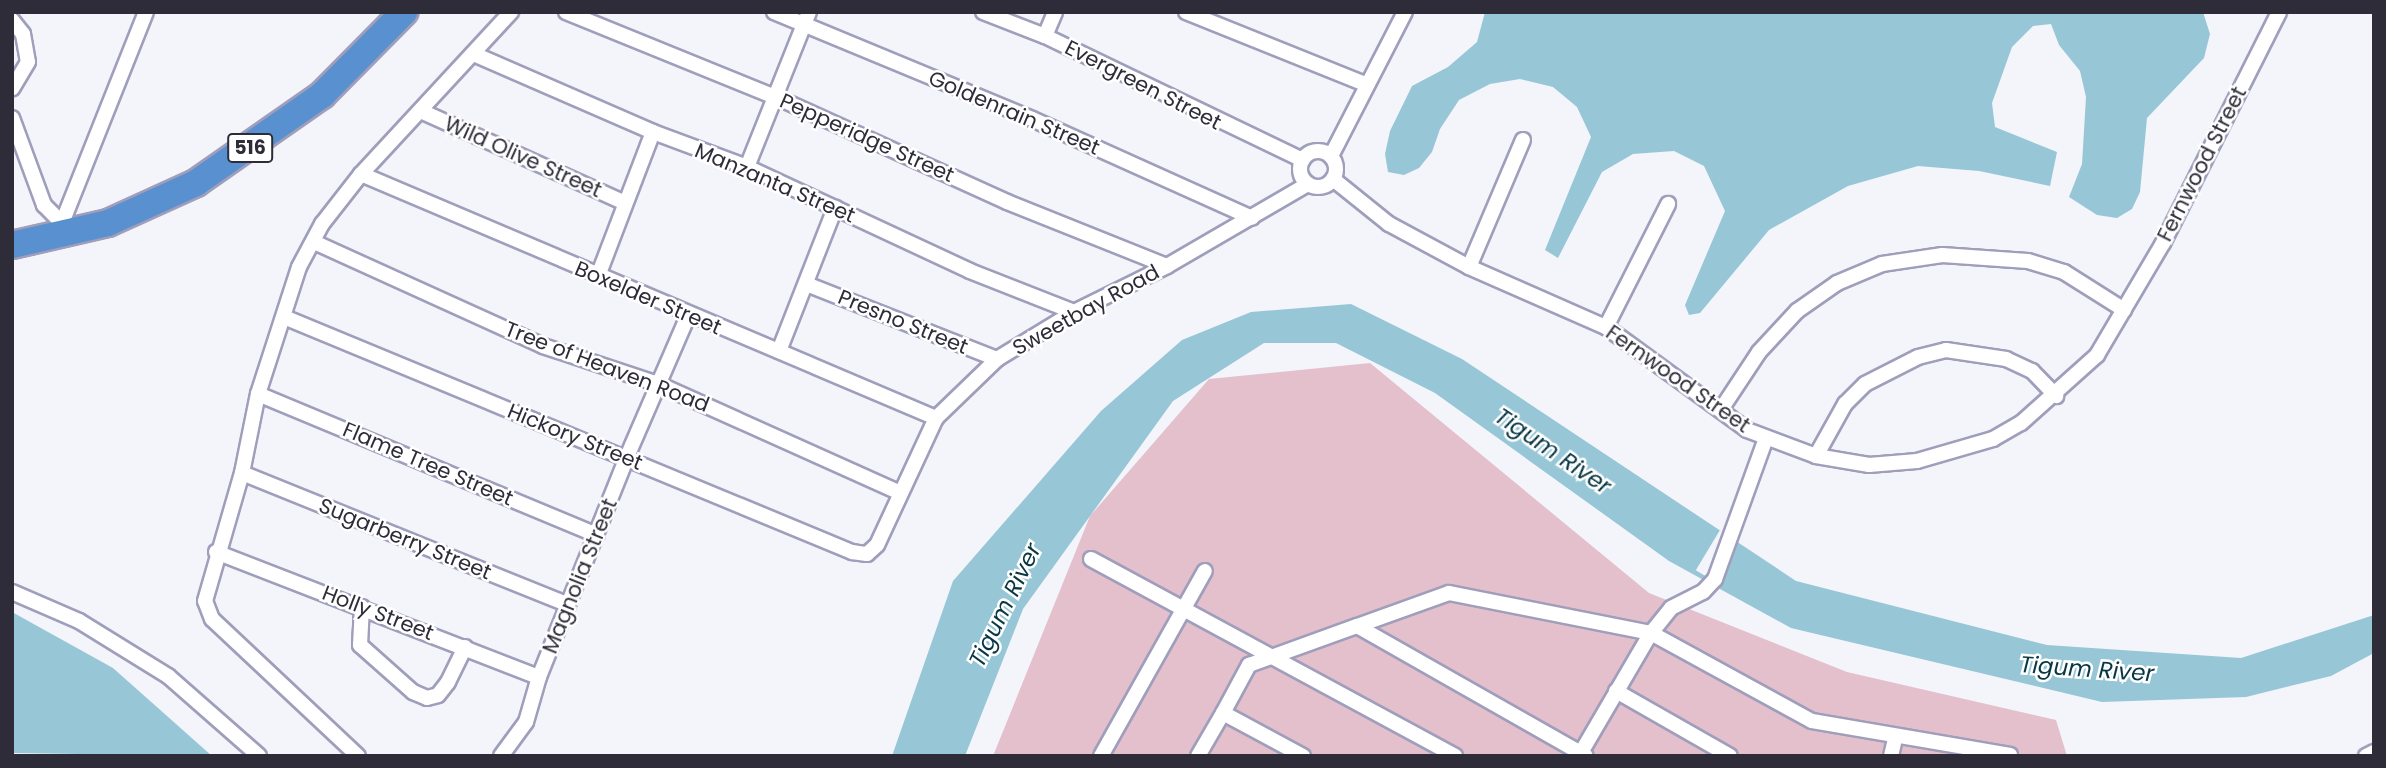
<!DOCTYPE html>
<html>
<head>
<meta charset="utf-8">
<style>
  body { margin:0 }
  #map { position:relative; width:2386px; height:768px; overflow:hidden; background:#f4f4fb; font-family:Poppins,sans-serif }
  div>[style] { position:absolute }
  .green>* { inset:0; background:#e4bfcc }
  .water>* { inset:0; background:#97c7d7 }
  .pier>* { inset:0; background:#f4f4fb; transform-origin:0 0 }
  .roads { filter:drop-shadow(2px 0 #9f9ebb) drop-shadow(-2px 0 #9f9ebb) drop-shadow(0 2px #9f9ebb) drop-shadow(0 -2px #9f9ebb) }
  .street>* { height:14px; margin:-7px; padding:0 7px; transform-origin:7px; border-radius:7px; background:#fff }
  .street>.ring { margin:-7px; padding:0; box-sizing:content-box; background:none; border:14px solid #fff; border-radius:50% }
  .highway>* { height:26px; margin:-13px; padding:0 13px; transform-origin:13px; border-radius:13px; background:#5890d0 }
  span { translate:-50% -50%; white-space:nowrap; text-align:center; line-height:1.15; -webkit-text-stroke:5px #fff; paint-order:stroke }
  .shield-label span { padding:2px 5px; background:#fff; border:2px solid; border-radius:5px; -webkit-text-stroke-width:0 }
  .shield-label { font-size:19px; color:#2d2c38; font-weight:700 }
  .street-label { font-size:21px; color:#2d2c38 }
  .water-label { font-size:23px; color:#083642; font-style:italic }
  .frame { position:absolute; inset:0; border:14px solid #2d2c38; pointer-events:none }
</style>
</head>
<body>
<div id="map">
  <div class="green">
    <i style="clip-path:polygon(1370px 363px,1649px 593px,1847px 672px,2056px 720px,2067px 756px,993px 756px,1090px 516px,1209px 379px)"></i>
  </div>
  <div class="water">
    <i style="clip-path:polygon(1485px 12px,2203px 12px,2210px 34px,2204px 58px,2147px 118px,2140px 192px,2132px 209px,2117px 218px,2097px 215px,2069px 197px,2082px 164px,2086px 97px,2080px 71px,2059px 45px,2051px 24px,2033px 26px,2012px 47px,1992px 103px,1995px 127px,2057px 152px,2050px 186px,1979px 171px,1918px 166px,1848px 186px,1769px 230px,1700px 313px,1689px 315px,1685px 305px,1725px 211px,1704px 166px,1674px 151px,1633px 154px,1602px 172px,1558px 258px,1545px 250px,1591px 137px,1577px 107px,1553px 87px,1520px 79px,1490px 84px,1459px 100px,1440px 129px,1432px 152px,1419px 168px,1404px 175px,1388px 172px,1385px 154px,1390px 131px,1412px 86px,1448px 67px,1477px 42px)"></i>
    <i style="clip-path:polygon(1351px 304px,1462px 359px,1796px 581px,2047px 645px,2241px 658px,2374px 615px,2374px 653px,2331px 676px,2246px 697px,2102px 702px,1791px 628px,1669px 561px,1435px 393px,1336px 343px,1264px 343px,1173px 401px,1023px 609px,965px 756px,892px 756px,953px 581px,1101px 411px,1182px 340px,1251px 312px)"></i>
    <i style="clip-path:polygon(12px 612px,113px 668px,212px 756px,12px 753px)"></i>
  </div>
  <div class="pier">
    <i style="left:1720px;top:530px;width:21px;height:47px;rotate:31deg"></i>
  </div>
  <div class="roads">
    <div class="street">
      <i style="left:566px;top:12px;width:229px;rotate:22.1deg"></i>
      <i style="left:778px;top:98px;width:252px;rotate:24.4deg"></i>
      <i style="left:1007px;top:202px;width:172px;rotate:21.8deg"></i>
      <i style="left:774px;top:12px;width:279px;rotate:22.5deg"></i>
      <i style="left:1032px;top:119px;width:241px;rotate:24.2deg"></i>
      <i style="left:983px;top:12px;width:66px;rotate:21.2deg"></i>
      <i style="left:1045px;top:36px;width:286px;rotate:25.7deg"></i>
      <i style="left:1186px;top:12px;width:193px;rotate:21.9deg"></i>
      <i style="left:12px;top:20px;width:18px;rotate:52deg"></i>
      <i style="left:23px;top:34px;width:28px;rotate:80deg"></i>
      <i style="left:28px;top:62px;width:31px;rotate:121deg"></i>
      <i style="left:1045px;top:36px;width:26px;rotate:-67deg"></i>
      <i style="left:476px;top:55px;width:193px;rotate:23.5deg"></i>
      <i style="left:653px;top:132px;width:100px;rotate:20.4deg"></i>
      <i style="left:747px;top:167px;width:246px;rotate:25deg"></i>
      <i style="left:970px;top:271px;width:112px;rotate:21.5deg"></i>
      <i style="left:423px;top:112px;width:219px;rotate:24.2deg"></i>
      <i style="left:12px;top:118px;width:93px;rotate:69.8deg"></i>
      <i style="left:44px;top:205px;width:25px;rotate:45deg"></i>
      <i class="ring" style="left:1300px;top:151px;width:22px;height:22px"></i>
      <i style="left:1331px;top:156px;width:162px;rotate:-62.8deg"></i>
      <i style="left:747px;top:167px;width:167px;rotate:-68.2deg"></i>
      <i style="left:361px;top:174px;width:625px;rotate:22.99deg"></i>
      <i style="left:1333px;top:179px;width:72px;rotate:38.8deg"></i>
      <i style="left:1389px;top:224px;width:91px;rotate:28.3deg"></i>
      <i style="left:1469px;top:267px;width:150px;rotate:23.7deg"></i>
      <i style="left:1606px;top:327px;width:175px;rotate:36.1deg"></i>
      <i style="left:1747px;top:430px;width:74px;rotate:20.6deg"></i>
      <i style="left:1816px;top:456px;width:54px;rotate:9.6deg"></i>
      <i style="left:1869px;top:465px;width:48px;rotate:-4.8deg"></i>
      <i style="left:1917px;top:461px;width:79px;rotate:-16.1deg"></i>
      <i style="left:1993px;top:439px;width:32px;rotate:-30deg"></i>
      <i style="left:2021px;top:423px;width:102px;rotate:-41.8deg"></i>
      <i style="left:2097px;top:355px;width:130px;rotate:-59.5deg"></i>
      <i style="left:2163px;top:243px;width:258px;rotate:-63.3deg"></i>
      <i style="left:66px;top:236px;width:14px;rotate:-107deg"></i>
      <i style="left:62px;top:223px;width:227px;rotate:-68.3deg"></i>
      <i style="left:314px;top:242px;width:252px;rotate:24.4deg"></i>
      <i style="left:543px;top:346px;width:121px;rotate:18.3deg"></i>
      <i style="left:658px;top:384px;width:265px;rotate:24.2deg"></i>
      <i style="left:1469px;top:267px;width:138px;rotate:-67deg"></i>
      <i style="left:598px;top:276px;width:154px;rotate:-69.1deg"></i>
      <i style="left:809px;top:285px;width:202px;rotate:21.5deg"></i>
      <i style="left:284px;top:317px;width:615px;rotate:22.48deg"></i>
      <i style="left:852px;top:552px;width:15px;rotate:8deg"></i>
      <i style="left:867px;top:554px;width:13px;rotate:-42deg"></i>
      <i style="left:877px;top:545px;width:140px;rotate:-65.1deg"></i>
      <i style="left:936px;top:418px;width:85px;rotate:-44deg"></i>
      <i style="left:997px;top:359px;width:90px;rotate:-31.4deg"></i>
      <i style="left:1074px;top:312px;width:104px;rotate:-26.3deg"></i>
      <i style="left:1167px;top:266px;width:163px;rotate:-30.2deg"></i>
      <i style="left:1606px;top:327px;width:138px;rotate:-63.2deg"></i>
      <i style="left:779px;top:351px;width:154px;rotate:-68.6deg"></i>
      <i style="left:258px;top:394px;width:367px;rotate:22.6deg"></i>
      <i style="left:1722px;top:408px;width:67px;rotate:-56.5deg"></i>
      <i style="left:1759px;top:352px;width:56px;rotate:-47.2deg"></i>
      <i style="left:1797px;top:311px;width:49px;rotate:-35deg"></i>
      <i style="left:1837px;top:283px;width:49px;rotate:-22.9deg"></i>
      <i style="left:1882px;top:264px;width:61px;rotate:-8.5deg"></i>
      <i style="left:1942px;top:255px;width:86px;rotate:4deg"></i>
      <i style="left:2028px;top:261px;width:38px;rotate:17deg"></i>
      <i style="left:2064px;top:272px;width:71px;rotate:32.3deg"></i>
      <i style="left:1816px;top:456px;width:60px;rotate:-60.9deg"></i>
      <i style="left:1845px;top:404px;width:28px;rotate:-45deg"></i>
      <i style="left:1865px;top:384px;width:59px;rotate:-27deg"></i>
      <i style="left:1918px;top:357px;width:29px;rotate:-14deg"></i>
      <i style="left:1946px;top:350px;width:61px;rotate:8.5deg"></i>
      <i style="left:2006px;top:359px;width:29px;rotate:25deg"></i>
      <i style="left:2032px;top:371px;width:35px;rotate:46deg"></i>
      <i style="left:242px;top:473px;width:352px;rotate:22deg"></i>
      <i style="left:216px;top:552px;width:346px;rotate:21.2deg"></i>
      <i style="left:1091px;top:559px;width:414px;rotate:28.4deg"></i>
      <i style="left:12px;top:592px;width:73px;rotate:23.4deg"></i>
      <i style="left:79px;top:621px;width:105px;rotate:31.7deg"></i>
      <i style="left:168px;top:676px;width:121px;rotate:41.3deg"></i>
      <i style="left:362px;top:607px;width:38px;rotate:93deg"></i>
      <i style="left:360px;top:645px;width:71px;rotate:41.6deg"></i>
      <i style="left:413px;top:692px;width:15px;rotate:23deg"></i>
      <i style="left:427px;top:698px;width:11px;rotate:-15deg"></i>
      <i style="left:438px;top:695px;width:16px;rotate:-52deg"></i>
      <i style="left:448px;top:682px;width:39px;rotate:-64deg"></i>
      <i style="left:1357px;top:626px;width:98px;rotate:-19.7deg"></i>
      <i style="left:1449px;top:593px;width:206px;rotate:11.2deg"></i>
      <i style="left:1651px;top:633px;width:183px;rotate:28.7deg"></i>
      <i style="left:1812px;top:721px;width:201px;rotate:9.7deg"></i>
      <i style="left:1616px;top:691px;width:131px;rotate:29.7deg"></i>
      <i style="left:1223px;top:713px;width:55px;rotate:-61.6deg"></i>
      <i style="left:1249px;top:665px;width:115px;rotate:-19.9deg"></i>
      <i style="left:1357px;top:626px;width:263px;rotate:29.6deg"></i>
      <i style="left:358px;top:756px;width:200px;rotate:-136.8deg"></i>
      <i style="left:212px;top:619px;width:19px;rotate:-111deg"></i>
      <i style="left:205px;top:601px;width:133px;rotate:-73.9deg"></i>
      <i style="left:242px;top:473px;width:81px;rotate:-78.6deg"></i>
      <i style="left:258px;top:394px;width:133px;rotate:-72.1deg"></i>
      <i style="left:299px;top:267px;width:49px;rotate:-61.9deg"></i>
      <i style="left:322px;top:224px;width:63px;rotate:-52deg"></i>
      <i style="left:361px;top:174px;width:221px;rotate:-47.2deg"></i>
      <i style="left:501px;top:756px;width:42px;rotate:-53.7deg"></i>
      <i style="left:526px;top:722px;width:47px;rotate:-73.9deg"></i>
      <i style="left:539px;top:677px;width:235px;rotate:-68.2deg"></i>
      <i style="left:626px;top:459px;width:156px;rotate:-66.6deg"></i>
      <i style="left:1101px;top:756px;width:212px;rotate:-60.7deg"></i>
      <i style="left:1198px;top:756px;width:50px;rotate:-59.8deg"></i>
      <i style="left:1223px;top:713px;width:91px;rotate:28.3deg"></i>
      <i style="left:1579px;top:756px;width:143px;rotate:-59.7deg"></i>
      <i style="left:1651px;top:633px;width:32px;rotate:-51deg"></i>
      <i style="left:1671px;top:608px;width:36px;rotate:-27deg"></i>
      <i style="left:1703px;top:592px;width:18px;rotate:-47deg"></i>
      <i style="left:1715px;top:579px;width:150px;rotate:-70.1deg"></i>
      <i style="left:1891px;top:756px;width:18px;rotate:-77deg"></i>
      <i style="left:2366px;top:756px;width:9px;rotate:-27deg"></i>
    </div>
    <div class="highway">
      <i style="left:12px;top:245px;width:98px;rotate:-12.9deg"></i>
      <i style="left:108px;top:223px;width:97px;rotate:-24.4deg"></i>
      <i style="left:196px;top:183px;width:154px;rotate:-34.9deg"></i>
      <i style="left:322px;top:95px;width:117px;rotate:-45.3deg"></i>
    </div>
  </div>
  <div class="shield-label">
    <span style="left:250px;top:148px">516</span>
  </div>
  <div class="street-label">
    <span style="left:1143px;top:85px;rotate:27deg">Evergreen Street</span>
    <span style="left:1014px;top:113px;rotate:23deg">Goldenrain Street</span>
    <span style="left:867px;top:138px;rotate:24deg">Pepperidge Street</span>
    <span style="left:523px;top:157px;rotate:24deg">Wild Olive Street</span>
    <span style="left:2202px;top:164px;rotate:-63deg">Fernwood Street</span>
    <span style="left:775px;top:183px;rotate:23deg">Manzanta Street</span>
    <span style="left:648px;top:298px;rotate:23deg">Boxelder Street</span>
    <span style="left:1086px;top:310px;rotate:-29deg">Sweetbay Road</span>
    <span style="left:903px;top:322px;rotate:22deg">Presno Street</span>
    <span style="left:607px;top:367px;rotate:21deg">Tree of Heaven Road</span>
    <span style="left:1678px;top:379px;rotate:35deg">Fernwood Street</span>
    <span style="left:575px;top:437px;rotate:22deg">Hickory Street</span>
    <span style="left:428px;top:464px;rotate:23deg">Flame Tree Street</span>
    <span style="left:405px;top:539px;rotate:22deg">Sugarberry Street</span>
    <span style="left:580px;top:576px;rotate:-68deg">Magnolia Street</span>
    <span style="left:378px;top:613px;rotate:21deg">Holly Street</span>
  </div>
  <div class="water-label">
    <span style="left:1553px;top:451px;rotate:34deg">Tigum River</span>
    <span style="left:1005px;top:605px;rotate:-64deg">Tigum River</span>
    <span style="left:2087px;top:669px;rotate:4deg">Tigum River</span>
  </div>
  <div class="frame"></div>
</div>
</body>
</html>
